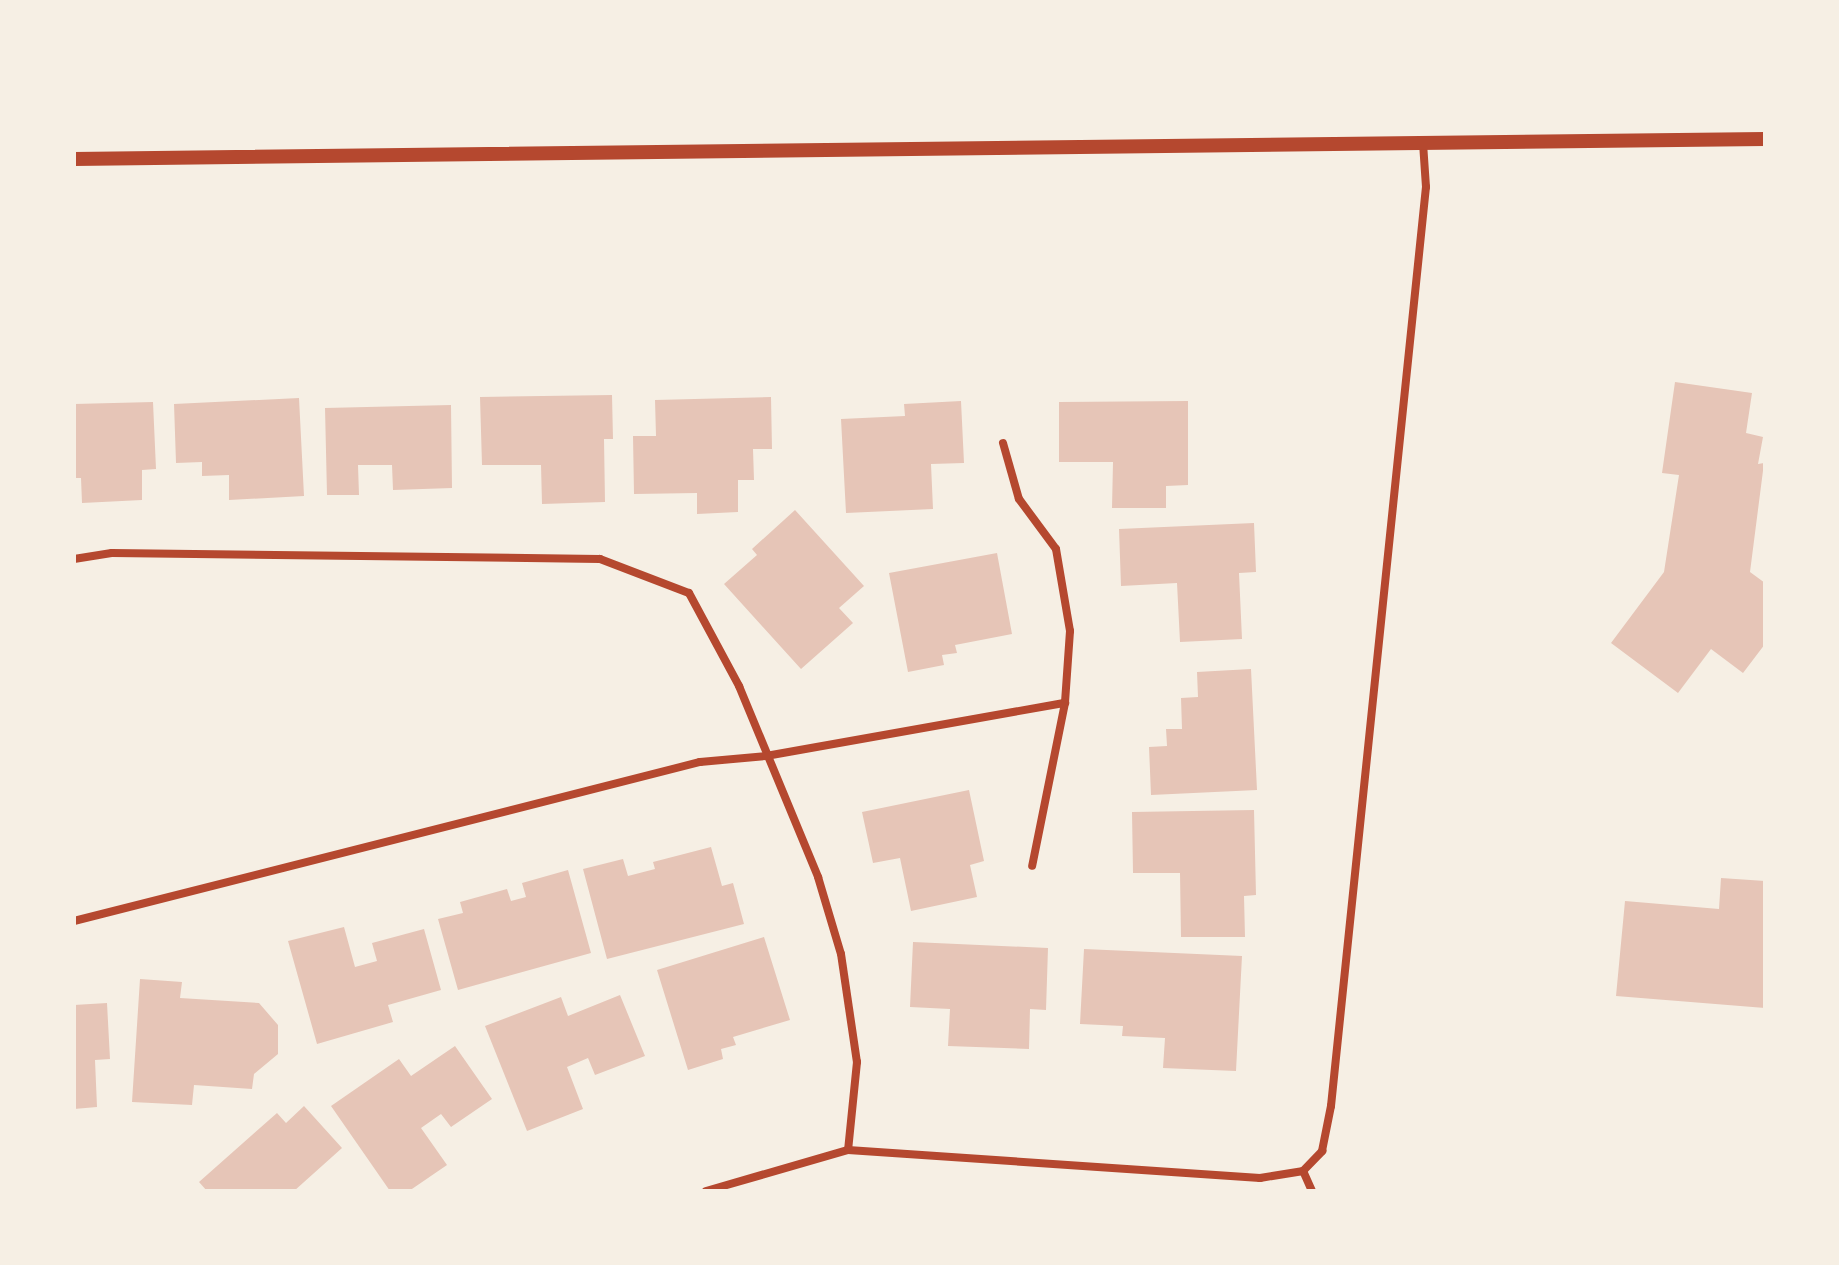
<!DOCTYPE html>
<html>
<head>
<meta charset="utf-8">
<style>
  body { margin:0 }
  #map { position:relative; width:1839px; height:1265px; overflow:hidden; background:#f6efe4; font-family:"Golos Text",sans-serif }
  div>[style] { position:absolute }
  .building>* { inset:0; background:#e6c5b7 }
  .minor>* { height:8px; margin:-4px; padding:0 4px; transform-origin:4px; border-radius:4px; background:#b5482f }
  .tertiary>* { height:14px; margin:-7px; padding:0 7px; transform-origin:7px; border-radius:7px; background:#b5482f }
  span { translate:-50% -50%; white-space:nowrap; text-align:center; line-height:1.15; -webkit-text-stroke:8px #f6efe4; paint-order:stroke }
  .frame { position:absolute; inset:0; border:76px solid #f6efe4; pointer-events:none }
</style>
</head>
<body>
<div id="map">
  <div class="building">
    <i style="clip-path:polygon(1675px 382px,1752px 393px,1746px 433px,1763px 437px,1758px 464px,1764px 463px,1750px 572px,1765px 583px,1765px 644px,1743px 673px,1711px 649px,1678px 693px,1611px 643px,1664px 572px,1679px 475px,1662px 473px)"></i>
    <i style="clip-path:polygon(612px 395px,613px 439px,604px 439px,605px 502px,542px 504px,541px 465px,482px 465px,480px 397px)"></i>
    <i style="clip-path:polygon(771px 397px,772px 449px,753px 449px,754px 480px,738px 480px,738px 512px,697px 514px,697px 493px,634px 494px,633px 436px,656px 436px,655px 400px)"></i>
    <i style="clip-path:polygon(299px 398px,304px 496px,229px 500px,229px 475px,202px 476px,202px 462px,176px 463px,174px 404px)"></i>
    <i style="clip-path:polygon(961px 401px,964px 463px,931px 464px,933px 509px,846px 513px,841px 419px,905px 416px,904px 404px)"></i>
    <i style="clip-path:polygon(1188px 401px,1188px 485px,1166px 486px,1166px 508px,1112px 508px,1113px 462px,1059px 462px,1059px 402px)"></i>
    <i style="clip-path:polygon(153px 402px,156px 469px,142px 470px,142px 500px,82px 503px,81px 478px,74px 478px,74px 404px)"></i>
    <i style="clip-path:polygon(451px 405px,452px 488px,393px 490px,392px 465px,358px 465px,359px 495px,327px 495px,325px 408px)"></i>
    <i style="clip-path:polygon(795px 510px,864px 586px,839px 608px,853px 623px,801px 669px,724px 584px,757px 555px,752px 549px)"></i>
    <i style="clip-path:polygon(1254px 523px,1256px 572px,1239px 573px,1242px 639px,1180px 642px,1177px 583px,1121px 586px,1119px 529px)"></i>
    <i style="clip-path:polygon(997px 553px,1012px 634px,955px 645px,957px 653px,942px 655px,944px 665px,908px 672px,889px 573px)"></i>
    <i style="clip-path:polygon(1251px 669px,1257px 790px,1151px 795px,1149px 747px,1167px 746px,1166px 729px,1182px 729px,1181px 698px,1198px 697px,1197px 672px)"></i>
    <i style="clip-path:polygon(969px 790px,984px 861px,970px 865px,977px 897px,911px 911px,900px 858px,873px 863px,862px 812px)"></i>
    <i style="clip-path:polygon(1254px 810px,1256px 895px,1244px 896px,1245px 937px,1181px 937px,1180px 873px,1133px 873px,1132px 812px)"></i>
    <i style="clip-path:polygon(711px 847px,722px 886px,733px 883px,744px 924px,607px 959px,583px 869px,623px 859px,628px 876px,655px 869px,653px 862px)"></i>
    <i style="clip-path:polygon(568px 870px,591px 953px,458px 990px,438px 919px,463px 913px,460px 902px,507px 889px,511px 901px,526px 897px,522px 883px)"></i>
    <i style="clip-path:polygon(1721px 878px,1765px 881px,1765px 1008px,1616px 996px,1625px 901px,1719px 909px)"></i>
    <i style="clip-path:polygon(344px 927px,355px 967px,377px 961px,372px 943px,424px 929px,441px 990px,388px 1005px,393px 1022px,317px 1044px,288px 941px)"></i>
    <i style="clip-path:polygon(764px 937px,790px 1020px,733px 1037px,736px 1045px,721px 1049px,723px 1059px,688px 1070px,657px 970px)"></i>
    <i style="clip-path:polygon(913px 942px,1048px 948px,1046px 1010px,1030px 1009px,1029px 1049px,948px 1046px,950px 1009px,910px 1007px)"></i>
    <i style="clip-path:polygon(1084px 949px,1242px 956px,1236px 1071px,1163px 1068px,1165px 1038px,1122px 1036px,1123px 1026px,1080px 1024px)"></i>
    <i style="clip-path:polygon(140px 979px,182px 982px,180px 998px,259px 1003px,278px 1025px,278px 1054px,254px 1074px,252px 1089px,194px 1085px,192px 1105px,132px 1102px)"></i>
    <i style="clip-path:polygon(620px 995px,645px 1056px,595px 1075px,588px 1058px,567px 1067px,583px 1109px,527px 1131px,485px 1026px,561px 997px,568px 1016px)"></i>
    <i style="clip-path:polygon(107px 1003px,110px 1059px,95px 1060px,97px 1107px,74px 1109px,74px 1005px)"></i>
    <i style="clip-path:polygon(455px 1046px,492px 1099px,451px 1127px,441px 1114px,421px 1128px,447px 1165px,409px 1191px,390px 1191px,331px 1106px,399px 1059px,411px 1076px)"></i>
    <i style="clip-path:polygon(304px 1106px,342px 1148px,294px 1191px,207px 1191px,199px 1182px,277px 1113px,286px 1123px)"></i>
  </div>
  <div class="minor">
    <i style="left:1003px;top:443px;width:58px;rotate:74.1deg"></i>
    <i style="left:1019px;top:499px;width:62px;rotate:53.5deg"></i>
    <i style="left:1056px;top:549px;width:83px;rotate:80.3deg"></i>
    <i style="left:1070px;top:631px;width:72px;rotate:94deg"></i>
    <i style="left:1065px;top:703px;width:166px;rotate:101.4deg"></i>
    <i style="left:74px;top:559px;width:38px;rotate:-9deg"></i>
    <i style="left:112px;top:553px;width:488px;rotate:0.7deg"></i>
    <i style="left:600px;top:559px;width:95px;rotate:20.9deg"></i>
    <i style="left:689px;top:593px;width:106px;rotate:61.7deg"></i>
    <i style="left:739px;top:686px;width:207px;rotate:67.5deg"></i>
    <i style="left:818px;top:877px;width:80px;rotate:73.4deg"></i>
    <i style="left:841px;top:954px;width:109px;rotate:81.6deg"></i>
    <i style="left:857px;top:1062px;width:88px;rotate:95.8deg"></i>
    <i style="left:74px;top:921px;width:646px;rotate:-14.25deg"></i>
    <i style="left:700px;top:762px;width:66px;rotate:-5.2deg"></i>
    <i style="left:766px;top:756px;width:304px;rotate:-10.1deg"></i>
    <i style="left:706px;top:1191px;width:148px;rotate:-16.1deg"></i>
    <i style="left:848px;top:1150px;width:413px;rotate:3.9deg"></i>
    <i style="left:1260px;top:1178px;width:44px;rotate:-9.2deg"></i>
    <i style="left:1312px;top:1191px;width:22px;rotate:-114deg"></i>
    <i style="left:1303px;top:1171px;width:28px;rotate:-46deg"></i>
    <i style="left:1322px;top:1151px;width:46px;rotate:-78.7deg"></i>
    <i style="left:1331px;top:1106px;width:924px;rotate:-84.1deg"></i>
    <i style="left:1426px;top:187px;width:44px;rotate:-93.9deg"></i>
  </div>
  <div class="tertiary">
    <i style="left:74px;top:159px;width:1691px;rotate:-0.68deg"></i>
  </div>
  <div class="frame"></div>
</div>
</body>
</html>
